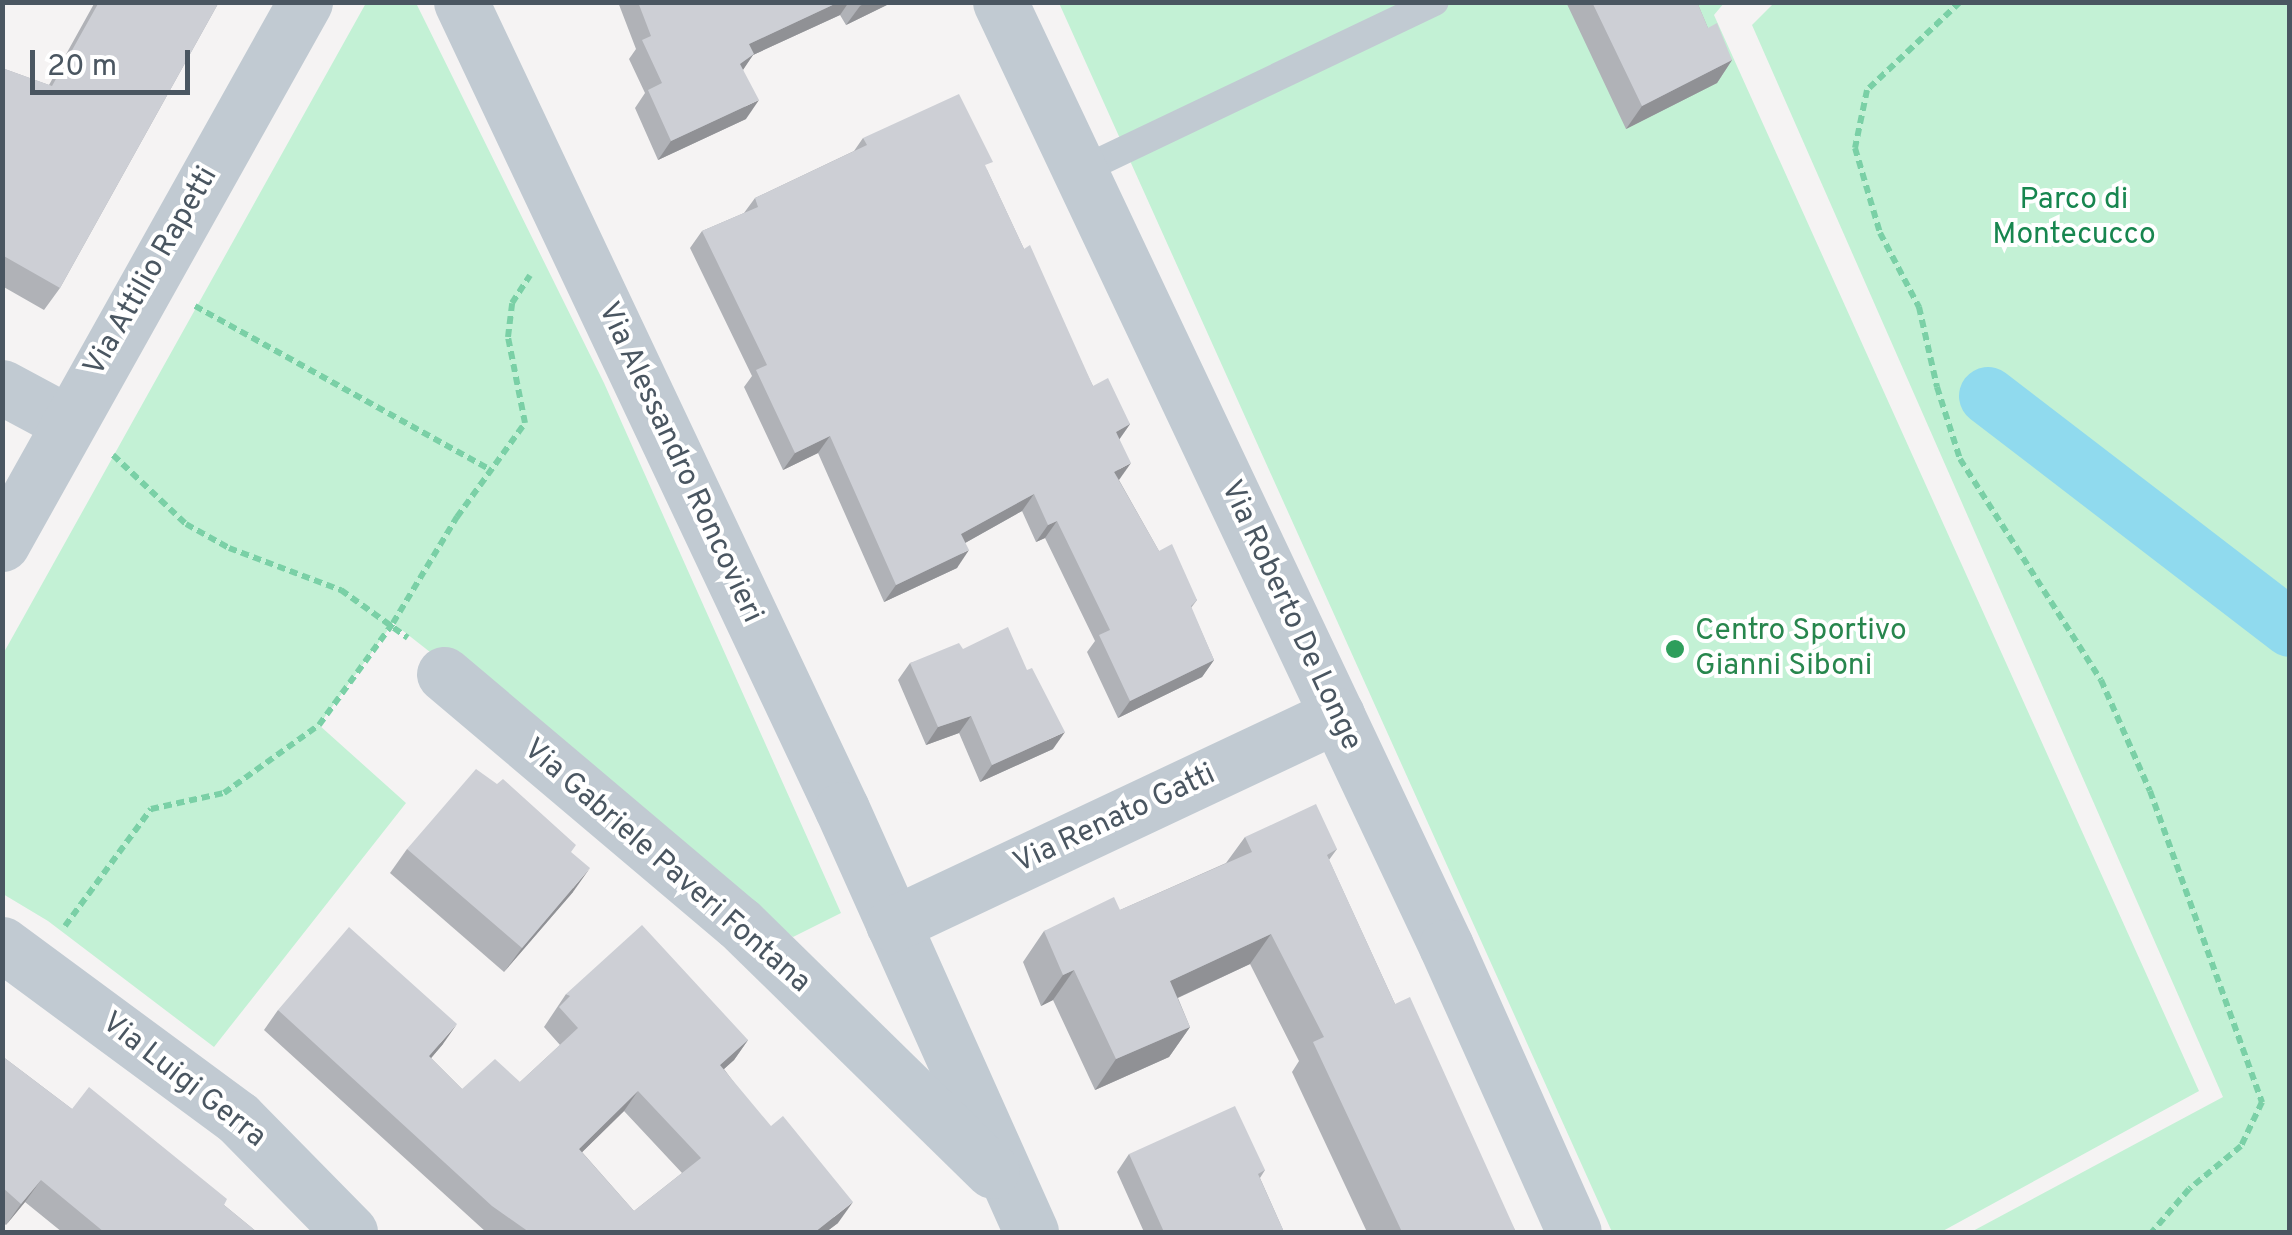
<!DOCTYPE html>
<html>
<head>
<meta charset="utf-8">
<style>
  body { margin:0 }
  #map { position:relative; width:2292px; height:1235px; overflow:hidden; background:#f5f3f3; font-family:Overpass,sans-serif }
  div>[style] { position:absolute }
  .green>* { inset:0; background:#c3f1d5 }
  .canal>* { height:58px; margin:-29px; padding:0 29px; transform-origin:29px; border-radius:29px; background:#90daee }
  .path>* { height:6px; margin-top:-3px; transform-origin:0; background:repeating-linear-gradient(90deg,#7ad0a6 0 8px,transparent 0 13px) }
  .service>* { height:28px; margin:-14px; padding:0 14px; transform-origin:14px; border-radius:14px; background:#c1cad2 }
  .minor>* { height:55px; margin:-27.5px; padding:0 27.5px; transform-origin:27.5px; border-radius:27.5px; background:#c1cad2 }
  .wall>* { inset:0; background:#b0b2b7 }
  .shaded-wall>* { inset:0; background:#909195 }
  .building>* { inset:0; background:#cdcfd5 }
  .dots>* { width:28px; height:28px; translate:-50% -50%; box-sizing:border-box; border:5px solid #fff; border-radius:50% }
  span { translate:-50% -50%; white-space:nowrap; text-align:center; line-height:1.15; -webkit-text-stroke:8px #fff; paint-order:stroke }
  .park-label { font-size:30px; color:#17864f }
  .street-label { font-size:30px; color:#4a5661 }
  .leisure-label { font-size:30px; color:#27864d }
  .left { translate:0 -50%; text-align:left }
  .frame { position:absolute; inset:0; border:5px solid #4a5661; pointer-events:none }
  .scale { position:absolute; left:30px; top:50px; width:160px; height:45px; box-sizing:border-box; border:5px solid #4a5661; border-top:0; padding-left:12px; font-size:30px; line-height:35px; white-space:nowrap; color:#4a5661; -webkit-text-stroke:8px #fff; paint-order:stroke }
</style>
</head>
<body>
<div id="map">
  <div class="green">
    <i style="clip-path:polygon(366px 3px,416px 3px,604px 383px,841px 913px,793px 937px,393px 623px,319px 725px,406px 803px,214px 1047px,48px 921px,3px 894px,3px 654px)"></i>
    <i style="clip-path:polygon(1059px 3px,1724px 3px,1714px 15px,2199px 1091px,1941px 1232px,1612px 1232px)"></i>
    <i style="clip-path:polygon(1774px 3px,2289px 3px,2289px 1232px,1971px 1232px,2223px 1097px,1752px 25px)"></i>
  </div>
  <div class="canal">
    <i style="left:1988px;top:396px;width:381px;rotate:37.5deg"></i>
  </div>
  <div class="path">
    <i style="left:1960px;top:2px;width:128px;rotate:136.6deg"></i>
    <i style="left:1867px;top:90px;width:59px;rotate:101.7deg"></i>
    <i style="left:1855px;top:148px;width:89px;rotate:73.6deg"></i>
    <i style="left:1880px;top:233px;width:84px;rotate:62.2deg"></i>
    <i style="left:1919px;top:307px;width:82px;rotate:77.3deg"></i>
    <i style="left:1937px;top:387px;width:76px;rotate:72.3deg"></i>
    <i style="left:1960px;top:459px;width:262px;rotate:57.5deg"></i>
    <i style="left:2101px;top:680px;width:121px;rotate:66.2deg"></i>
    <i style="left:2150px;top:791px;width:331px;rotate:70.2deg"></i>
    <i style="left:2262px;top:1102px;width:49px;rotate:115.5deg"></i>
    <i style="left:2241px;top:1146px;width:67px;rotate:140.4deg"></i>
    <i style="left:2189px;top:1189px;width:57px;rotate:130.7deg"></i>
    <i style="left:195px;top:306px;width:338px;rotate:29deg"></i>
    <i style="left:113px;top:455px;width:100px;rotate:43.4deg"></i>
    <i style="left:186px;top:524px;width:49px;rotate:29.2deg"></i>
    <i style="left:229px;top:548px;width:120px;rotate:20.6deg"></i>
    <i style="left:341px;top:590px;width:82px;rotate:35.6deg"></i>
    <i style="left:65px;top:926px;width:145px;rotate:-53.7deg"></i>
    <i style="left:151px;top:809px;width:75px;rotate:-12.4deg"></i>
    <i style="left:224px;top:793px;width:117px;rotate:-35.6deg"></i>
    <i style="left:319px;top:725px;width:126px;rotate:-54deg"></i>
    <i style="left:393px;top:623px;width:124px;rotate:-58.9deg"></i>
    <i style="left:457px;top:517px;width:116px;rotate:-54.1deg"></i>
    <i style="left:525px;top:423px;width:88px;rotate:-101.2deg"></i>
    <i style="left:508px;top:337px;width:34px;rotate:-83deg"></i>
    <i style="left:512px;top:303px;width:33px;rotate:-57deg"></i>
  </div>
  <div class="service">
    <i style="left:1080px;top:171px;width:393px;rotate:-25.5deg"></i>
  </div>
  <div class="minor">
    <i style="left:461px;top:2px;width:892px;rotate:64.73deg"></i>
    <i style="left:842px;top:809px;width:463px;rotate:65.9deg"></i>
    <i style="left:1000px;top:2px;width:1044px;rotate:64.71deg"></i>
    <i style="left:1446px;top:946px;width:313px;rotate:65.9deg"></i>
    <i style="left:2px;top:387px;width:74px;rotate:28.3deg"></i>
    <i style="left:2px;top:544px;width:621px;rotate:-60.79deg"></i>
    <i style="left:444px;top:674px;width:386px;rotate:40.2deg"></i>
    <i style="left:739px;top:923px;width:354px;rotate:44.4deg"></i>
    <i style="left:893px;top:924px;width:491px;rotate:-25.2deg"></i>
    <i style="left:2px;top:944px;width:293px;rotate:36.4deg"></i>
    <i style="left:238px;top:1118px;width:160px;rotate:45.5deg"></i>
  </div>
  <div class="wall">
    <i style="clip-path:polygon(95px 2px,219px 2px,60px 288px,44px 310px,2px 286px,2px 68px,49px 85px)"></i>
    <i style="clip-path:polygon(618px 2px,893px 2px,846px 25px,840px 15px,753px 55px,743px 69px,746px 119px,658px 160px,635px 108px,645px 93px,629px 59px,636px 49px)"></i>
    <i style="clip-path:polygon(1566px 2px,1697px 2px,1708px 28px,1732px 60px,1717px 83px,1626px 129px)"></i>
    <i style="clip-path:polygon(863px 138px,987px 170px,1024px 249px,1093px 386px,1130px 424px,1119px 440px,1119px 480px,1159px 551px,1197px 600px,1191px 608px,1214px 660px,1202px 677px,1118px 718px,1087px 652px,1095px 641px,1045px 538px,1036px 542px,1022px 511px,965px 543px,957px 568px,884px 602px,818px 453px,783px 470px,744px 387px,752px 376px,690px 248px,702px 231px,744px 213px,755px 198px,854px 151px)"></i>
    <i style="clip-path:polygon(963px 649px,1053px 749px,980px 782px,959px 733px,926px 745px,898px 680px,910px 663px)"></i>
    <i style="clip-path:polygon(1245px 837px,1337px 849px,1329px 860px,1395px 1004px,1516px 1232px,1367px 1232px,1292px 1072px,1299px 1061px,1250px 964px,1178px 998px,1190px 1027px,1169px 1057px,1095px 1090px,1053px 1000px,1041px 1006px,1023px 962px,1044px 931px,1120px 910px,1226px 863px)"></i>
    <i style="clip-path:polygon(407px 849px,571px 852px,573px 892px,504px 972px,390px 873px)"></i>
    <i style="clip-path:polygon(evenodd,566px 994px,748px 1040px,734px 1060px,724px 1069px,838px 1223px,826px 1232px,486px 1232px,264px 1030px,278px 1010px,443px 1044px,431px 1058px,462px 1089px,520px 1082px,560px 1045px,544px 1027px,566px 994px,624px 1111px,682px 1173px,634px 1211px,582px 1152px,624px 1111px)"></i>
    <i style="clip-path:polygon(2px 1056px,72px 1109px,224px 1205px,257px 1232px,62px 1232px,25px 1202px,6px 1225px,2px 1222px)"></i>
    <i style="clip-path:polygon(1129px 1154px,1265px 1170px,1260px 1178px,1284px 1232px,1144px 1232px,1117px 1172px)"></i>
  </div>
  <div class="shaded-wall">
    <i style="clip-path:polygon(839px 2px,849px 2px,840px 15px,753px 55px,741px 73px,727px 82px,749px 44px)"></i>
    <i style="clip-path:polygon(867px 2px,893px 2px,846px 25px,860px 6px)"></i>
    <i style="clip-path:polygon(1732px 60px,1717px 83px,1626px 129px,1642px 106px)"></i>
    <i style="clip-path:polygon(759px 100px,746px 119px,658px 160px,671px 141px)"></i>
    <i style="clip-path:polygon(1130px 424px,1118px 441px,1116px 432px)"></i>
    <i style="clip-path:polygon(830px 436px,818px 453px,783px 470px,795px 453px)"></i>
    <i style="clip-path:polygon(1131px 463px,1119px 480px,1114px 472px)"></i>
    <i style="clip-path:polygon(1034px 494px,1022px 511px,949px 552px,961px 534px)"></i>
    <i style="clip-path:polygon(1057px 521px,1045px 538px,1036px 542px,1048px 525px)"></i>
    <i style="clip-path:polygon(969px 550px,957px 568px,884px 602px,896px 585px)"></i>
    <i style="clip-path:polygon(1214px 660px,1202px 677px,1118px 718px,1130px 701px)"></i>
    <i style="clip-path:polygon(971px 716px,959px 733px,926px 745px,938px 727px)"></i>
    <i style="clip-path:polygon(1065px 732px,1053px 749px,980px 782px,992px 765px)"></i>
    <i style="clip-path:polygon(590px 868px,573px 892px,504px 972px,522px 948px)"></i>
    <i style="clip-path:polygon(1271px 934px,1250px 964px,1149px 1011px,1170px 981px)"></i>
    <i style="clip-path:polygon(1074px 970px,1053px 1000px,1041px 1006px,1063px 975px)"></i>
    <i style="clip-path:polygon(457px 1024px,443px 1044px,415px 1077px,429px 1056px)"></i>
    <i style="clip-path:polygon(1190px 1027px,1169px 1057px,1095px 1090px,1116px 1059px)"></i>
    <i style="clip-path:polygon(748px 1040px,734px 1060px,706px 1085px,720px 1065px)"></i>
    <i style="clip-path:polygon(638px 1091px,624px 1111px,565px 1169px,579px 1149px)"></i>
    <i style="clip-path:polygon(41px 1180px,25px 1202px,6px 1225px,21px 1204px)"></i>
    <i style="clip-path:polygon(853px 1202px,838px 1223px,826px 1232px,815px 1232px)"></i>
  </div>
  <div class="building">
    <i style="clip-path:polygon(99px 2px,219px 2px,60px 288px,2px 255px,2px 68px,52px 86px)"></i>
    <i style="clip-path:polygon(638px 2px,839px 2px,749px 44px,754px 54px,740px 64px,759px 100px,671px 141px,648px 90px,662px 83px,642px 40px,651px 36px)"></i>
    <i style="clip-path:polygon(1592px 2px,1697px 2px,1708px 28px,1717px 23px,1732px 60px,1642px 106px)"></i>
    <i style="clip-path:polygon(959px 94px,993px 162px,985px 165px,1024px 249px,1030px 245px,1093px 386px,1108px 378px,1130px 424px,1116px 432px,1131px 463px,1114px 472px,1159px 551px,1172px 544px,1197px 600px,1191px 606px,1214px 660px,1130px 701px,1099px 635px,1110px 630px,1057px 521px,1048px 525px,1034px 494px,961px 534px,969px 550px,896px 585px,830px 436px,795px 453px,756px 370px,767px 365px,702px 231px,758px 207px,755px 198px,867px 145px,863px 138px)"></i>
    <i style="clip-path:polygon(1008px 627px,1027px 670px,1032px 668px,1065px 732px,992px 765px,971px 716px,938px 727px,910px 663px,959px 643px,963px 649px)"></i>
    <i style="clip-path:polygon(476px 769px,497px 784px,503px 779px,576px 845px,571px 852px,590px 868px,522px 948px,407px 849px)"></i>
    <i style="clip-path:polygon(1316px 804px,1337px 849px,1327px 855px,1395px 1004px,1410px 997px,1516px 1232px,1402px 1232px,1313px 1042px,1324px 1037px,1271px 934px,1170px 981px,1190px 1027px,1116px 1059px,1074px 970px,1063px 975px,1044px 931px,1114px 897px,1120px 910px,1252px 852px,1245px 837px)"></i>
    <i style="clip-path:polygon(evenodd,642px 925px,748px 1040px,720px 1065px,771px 1126px,783px 1116px,853px 1202px,815px 1232px,529px 1232px,492px 1206px,278px 1010px,349px 927px,457px 1024px,429px 1056px,462px 1089px,495px 1059px,520px 1082px,578px 1028px,559px 1007px,570px 996px,566px 994px,642px 925px,638px 1091px,701px 1158px,634px 1211px,579px 1149px,638px 1091px)"></i>
    <i style="clip-path:polygon(2px 1056px,72px 1109px,89px 1087px,227px 1199px,224px 1205px,257px 1232px,104px 1232px,41px 1180px,21px 1204px,2px 1187px)"></i>
    <i style="clip-path:polygon(1235px 1106px,1265px 1170px,1258px 1174px,1284px 1232px,1164px 1232px,1129px 1154px)"></i>
  </div>
  <div class="dots">
    <i style="left:1675px;top:649px;background:#2e9e5b"></i>
  </div>
  <div class="park-label">
    <span style="left:2074px;top:218px">Parco di<br>Montecucco</span>
  </div>
  <div class="street-label">
    <span style="left:152px;top:272px;rotate:-60deg">Via Attilio Rapetti</span>
    <span style="left:679px;top:463px;rotate:65deg">Via Alessandro Roncovieri</span>
    <span style="left:1290px;top:616px;rotate:65deg">Via Roberto De Longe</span>
    <span style="left:1115px;top:820px;rotate:-25deg">Via Renato Gatti</span>
    <span style="left:666px;top:867px;rotate:41deg">Via Gabriele Paveri Fontana</span>
    <span style="left:183px;top:1081px;rotate:38deg">Via Luigi Gerra</span>
  </div>
  <div class="leisure-label">
    <span class="left" style="left:1695px;top:649px">Centro Sportivo<br>Gianni Siboni</span>
  </div>
  <div class="frame"></div>
  <div class="scale">20 m</div>
</div>
</body>
</html>
